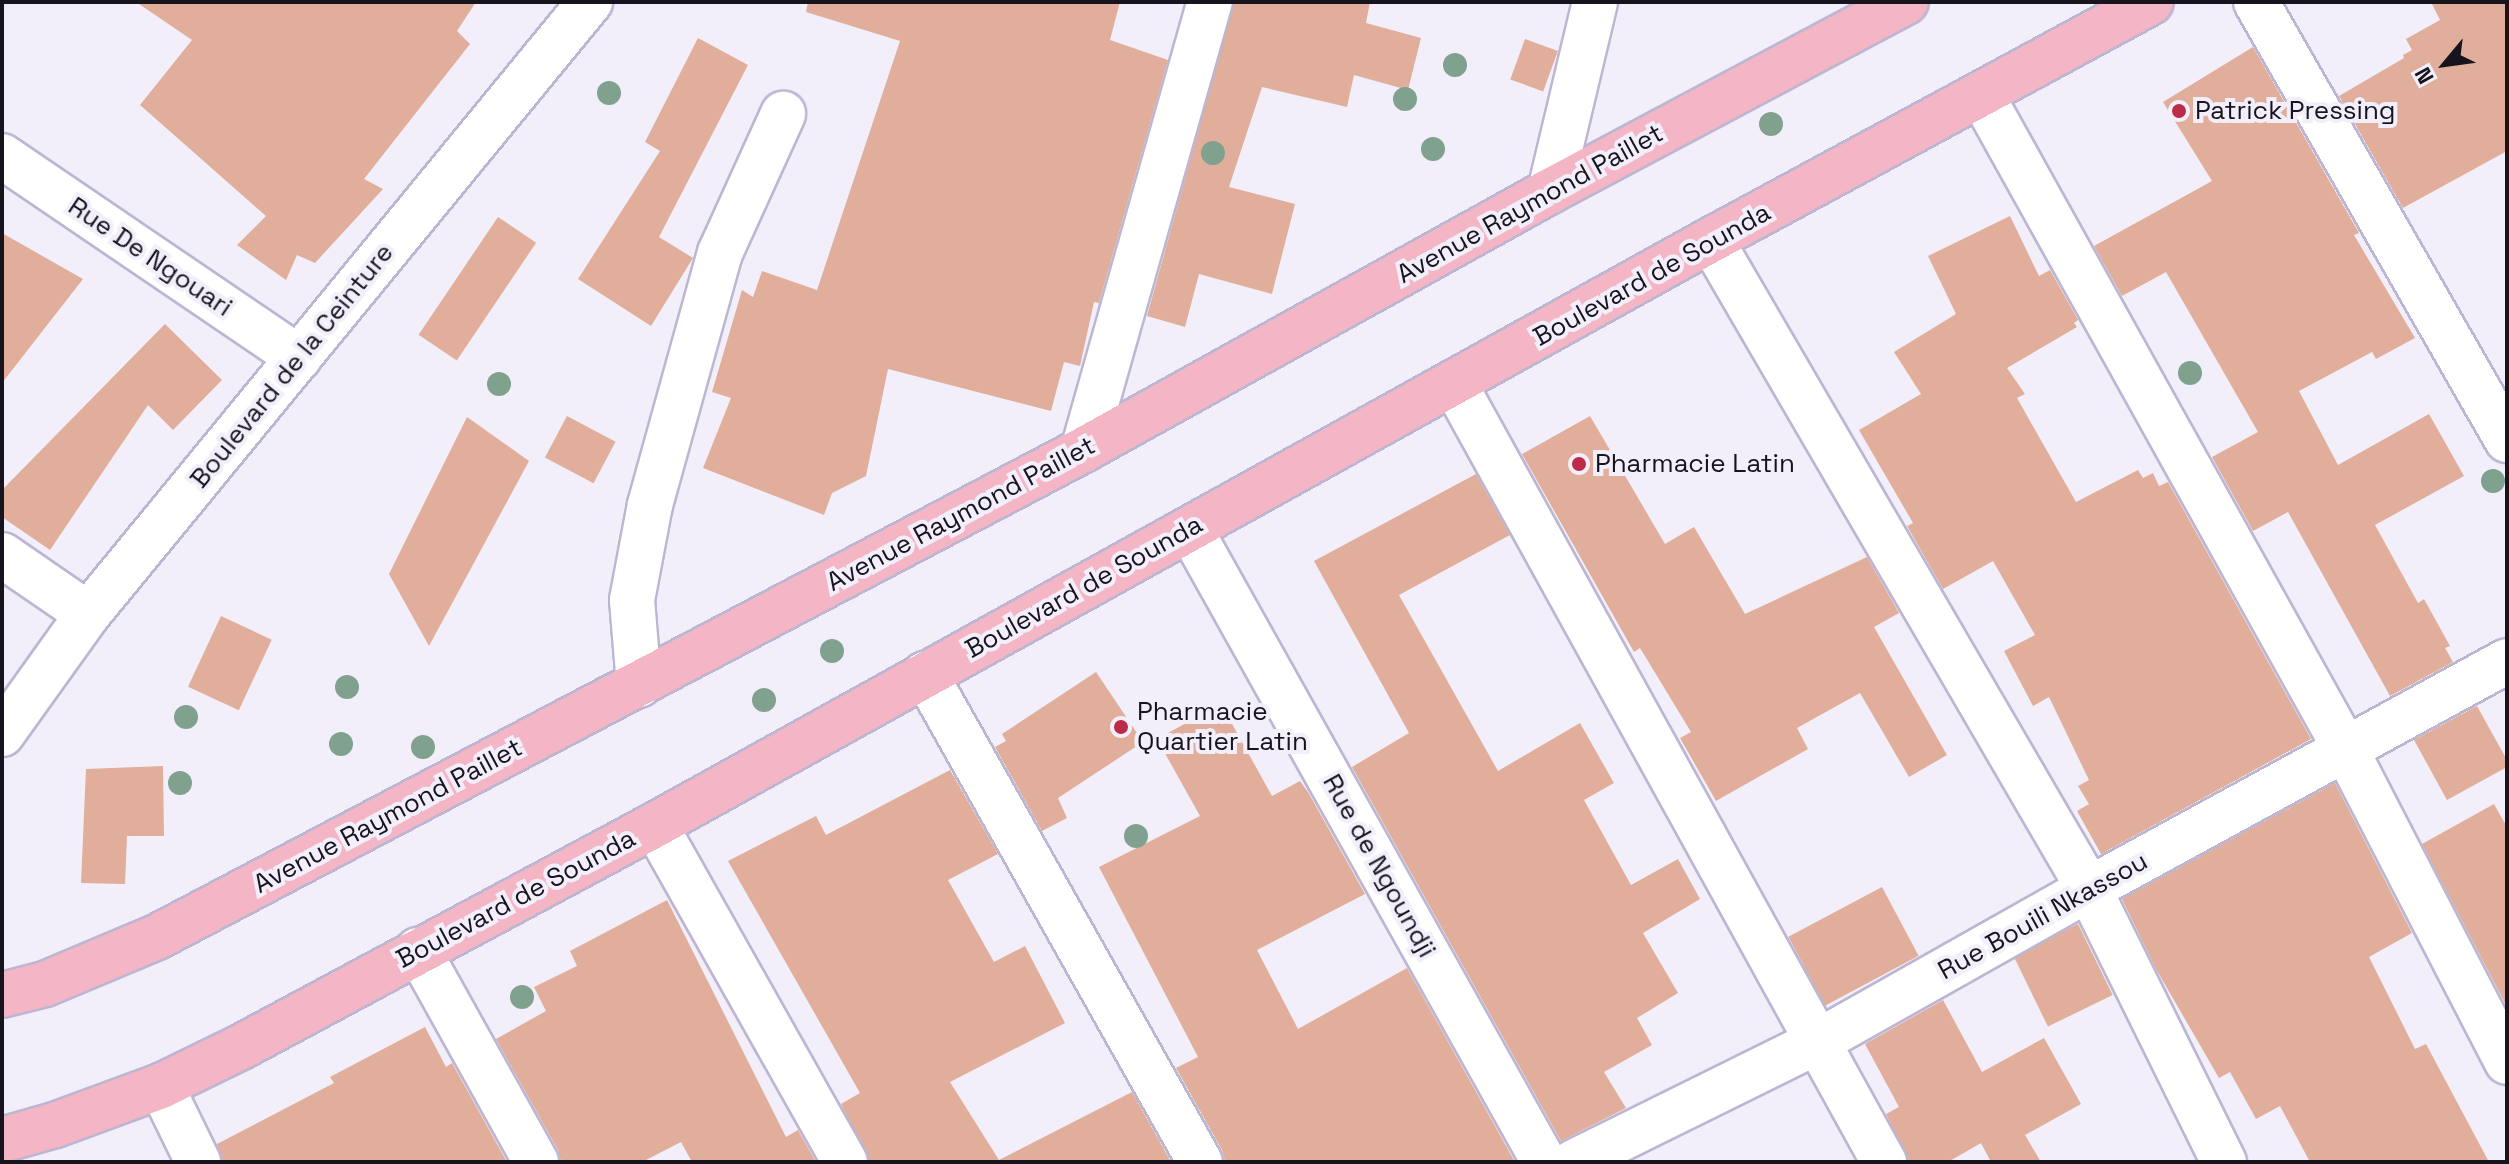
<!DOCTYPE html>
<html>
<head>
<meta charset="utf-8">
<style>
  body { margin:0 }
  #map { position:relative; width:2509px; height:1164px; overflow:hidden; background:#f2effb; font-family:"Space Grotesk",sans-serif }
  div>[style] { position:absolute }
  .building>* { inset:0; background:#e0ae9a; transform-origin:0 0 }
  .roads { filter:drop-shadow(2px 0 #bdb6d2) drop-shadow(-2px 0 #bdb6d2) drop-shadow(0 2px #bdb6d2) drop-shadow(0 -2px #bdb6d2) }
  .minor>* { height:44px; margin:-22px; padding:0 22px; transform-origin:22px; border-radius:22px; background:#fff }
  .major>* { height:44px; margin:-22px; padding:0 22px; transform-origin:22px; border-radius:22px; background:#f4b5c4 }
  .trees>* { width:24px; height:24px; margin:-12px; border-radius:50%; background:#80a18e }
  .dots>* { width:22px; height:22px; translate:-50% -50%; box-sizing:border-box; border:4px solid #f2effb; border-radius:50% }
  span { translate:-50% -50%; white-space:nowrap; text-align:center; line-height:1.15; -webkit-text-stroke:8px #f2effb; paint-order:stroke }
  .poi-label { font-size:26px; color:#17141e }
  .left { translate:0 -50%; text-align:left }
  .street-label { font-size:26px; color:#17141e }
  .frame { position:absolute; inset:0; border:4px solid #17141e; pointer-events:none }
  .north { position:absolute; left:2405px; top:24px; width:80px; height:80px; -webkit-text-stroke:6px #f2effb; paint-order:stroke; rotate:241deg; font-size:22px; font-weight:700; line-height:32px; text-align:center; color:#17141e }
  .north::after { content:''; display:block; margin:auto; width:28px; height:36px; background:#17141e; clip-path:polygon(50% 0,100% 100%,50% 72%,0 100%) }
</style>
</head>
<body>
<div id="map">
  <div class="building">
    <i style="clip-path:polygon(136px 2px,476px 2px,457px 31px,470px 44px,364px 179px,383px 189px,315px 263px,297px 255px,286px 280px,237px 245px,266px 216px,140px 105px,192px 40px)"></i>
    <i style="clip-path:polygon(808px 2px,1120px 2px,1110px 40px,1168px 60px,1099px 303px,1094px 302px,1080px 366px,1064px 362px,1051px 411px,888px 369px,866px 476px,832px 493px,824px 515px,703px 468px,731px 398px,712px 392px,742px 290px,753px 297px,762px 271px,817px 290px,900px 41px,806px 12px)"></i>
    <i style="clip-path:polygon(1234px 2px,1370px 2px,1366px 23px,1421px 38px,1408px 90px,1354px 75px,1347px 107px,1262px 87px,1229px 187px,1295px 204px,1272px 294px,1199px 274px,1185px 327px,1147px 316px)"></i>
    <i style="clip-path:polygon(2431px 2px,2507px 2px,2507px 151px,2403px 208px,2339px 96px,2404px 58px,2403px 55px,2412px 50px,2406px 39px,2440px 20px)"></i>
    <i style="clip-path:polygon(698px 38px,748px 65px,659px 237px,693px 258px,651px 326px,578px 279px,660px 151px,645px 142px)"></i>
    <i style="left:1525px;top:39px;width:35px;height:43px;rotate:20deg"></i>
    <i style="clip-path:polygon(2253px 47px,2359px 233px,2354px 235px,2415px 338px,2376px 359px,2372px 352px,2299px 391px,2338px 465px,2429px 414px,2464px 476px,2375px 525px,2418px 603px,2424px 599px,2450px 646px,2445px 648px,2453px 662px,2390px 696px,2288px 512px,2253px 531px,2212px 457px,2258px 432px,2166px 272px,2122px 296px,2094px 246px,2212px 181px,2163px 102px)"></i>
    <i style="clip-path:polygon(2010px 216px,2039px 276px,2050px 270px,2078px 320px,2074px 323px,2077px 327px,2007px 368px,2025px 394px,2017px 398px,2076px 502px,2138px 470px,2143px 478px,2153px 473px,2159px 486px,2168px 482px,2311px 739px,2101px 854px,2077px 811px,2089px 804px,2078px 786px,2089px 780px,2049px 697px,2033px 706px,2004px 651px,2035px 635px,1993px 561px,1943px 589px,1907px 526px,1913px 523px,1859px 430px,1921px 394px,1894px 352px,1956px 314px,1928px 256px)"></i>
    <i style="left:498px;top:217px;width:46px;height:142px;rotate:34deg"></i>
    <i style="clip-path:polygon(2px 233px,83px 279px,2px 383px)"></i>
    <i style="clip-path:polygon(165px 324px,222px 380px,173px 430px,148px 405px,50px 550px,2px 517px,2px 490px)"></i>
    <i style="left:567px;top:416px;width:55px;height:47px;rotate:28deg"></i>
    <i style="clip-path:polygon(1590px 416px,1665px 544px,1694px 527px,1745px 614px,1867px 557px,1899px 613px,1874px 627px,1947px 755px,1909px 777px,1860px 693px,1797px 728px,1808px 749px,1716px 801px,1680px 738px,1691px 732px,1640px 648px,1634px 652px,1522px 454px)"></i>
    <i style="clip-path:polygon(467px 417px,529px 461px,429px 646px,389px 574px)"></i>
    <i style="clip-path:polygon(1476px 474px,1510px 535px,1399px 595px,1498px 771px,1580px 723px,1614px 783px,1584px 800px,1631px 885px,1678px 859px,1700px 899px,1643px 933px,1678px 993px,1637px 1018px,1652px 1045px,1604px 1072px,1626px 1108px,1561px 1141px,1352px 767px,1409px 733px,1314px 561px)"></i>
    <i style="left:221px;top:616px;width:56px;height:78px;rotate:25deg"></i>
    <i style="clip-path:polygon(1096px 672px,1143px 742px,1058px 798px,1067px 818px,1042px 831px,995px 747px,1006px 741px,1002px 734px)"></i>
    <i style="clip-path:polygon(1221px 704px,1272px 796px,1300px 781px,1308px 792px,1365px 894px,1257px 950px,1298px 1029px,1407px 968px,1515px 1162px,1225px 1162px,1222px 1150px,1176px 1068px,1198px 1057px,1099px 867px,1200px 816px,1157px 739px)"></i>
    <i style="clip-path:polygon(2477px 706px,2507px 760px,2507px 767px,2447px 800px,2414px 740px)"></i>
    <i style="clip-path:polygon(163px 766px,164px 836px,127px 836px,125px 884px,81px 883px,86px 769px)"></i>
    <i style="clip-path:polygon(950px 770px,998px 854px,948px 880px,994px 962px,1025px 946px,1065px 1023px,950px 1082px,999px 1160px,1132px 1092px,1171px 1162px,870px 1162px,841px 1104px,860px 1093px,728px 861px,816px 816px,826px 835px)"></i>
    <i style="clip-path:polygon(2335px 783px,2412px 933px,2369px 957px,2415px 1049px,2426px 1044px,2489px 1162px,2310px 1162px,2280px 1106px,2256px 1119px,2230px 1072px,2219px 1078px,2156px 969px,2122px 899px)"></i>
    <i style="clip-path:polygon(2494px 804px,2507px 827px,2507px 1007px,2422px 844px)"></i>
    <i style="left:1882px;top:887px;width:78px;height:106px;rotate:62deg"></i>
    <i style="clip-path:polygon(667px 900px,786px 1137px,798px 1130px,816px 1162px,692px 1162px,681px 1142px,642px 1162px,561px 1162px,558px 1150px,496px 1039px,546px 1011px,534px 987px,577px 966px,570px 951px)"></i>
    <i style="left:2078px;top:924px;width:79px;height:72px;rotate:64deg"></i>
    <i style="clip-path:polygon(1943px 1000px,1982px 1072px,2044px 1038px,2081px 1104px,2025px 1135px,2041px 1162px,1991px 1162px,1981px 1143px,1948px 1162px,1909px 1162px,1886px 1114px,1899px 1107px,1865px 1044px)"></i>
    <i style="clip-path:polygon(425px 1027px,446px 1067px,452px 1063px,507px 1162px,223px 1162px,217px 1144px,334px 1083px,330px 1077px)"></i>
  </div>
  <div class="roads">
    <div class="minor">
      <i style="left:2256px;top:2px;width:505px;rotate:60.18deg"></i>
      <i style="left:1981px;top:94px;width:751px;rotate:60.91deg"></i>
      <i style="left:2346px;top:750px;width:351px;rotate:62.7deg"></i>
      <i style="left:2px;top:156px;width:359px;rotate:34.2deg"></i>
      <i style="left:1550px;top:191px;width:194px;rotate:-76.6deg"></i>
      <i style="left:1711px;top:240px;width:751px;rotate:59.78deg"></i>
      <i style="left:2089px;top:889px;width:305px;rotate:63.7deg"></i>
      <i style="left:1455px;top:385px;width:888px;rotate:61.1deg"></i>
      <i style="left:1083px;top:450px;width:466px;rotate:-74.2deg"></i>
      <i style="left:1190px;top:529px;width:725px;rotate:60.78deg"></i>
      <i style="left:2px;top:555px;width:104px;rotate:34.5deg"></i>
      <i style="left:925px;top:674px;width:560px;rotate:60.6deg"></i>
      <i style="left:639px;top:685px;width:85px;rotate:-94.7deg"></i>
      <i style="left:632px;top:600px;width:97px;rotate:-79.3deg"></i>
      <i style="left:650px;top:505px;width:262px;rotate:-74.5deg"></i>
      <i style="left:720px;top:253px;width:153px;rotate:-65.6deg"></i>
      <i style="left:2px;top:734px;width:148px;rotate:-54.4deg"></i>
      <i style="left:88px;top:614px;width:792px;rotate:-50.64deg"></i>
      <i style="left:655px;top:825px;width:387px;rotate:60.6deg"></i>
      <i style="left:418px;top:950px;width:243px;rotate:60.9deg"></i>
      <i style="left:161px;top:1086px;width:85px;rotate:64deg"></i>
      <i style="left:1574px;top:1162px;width:273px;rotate:-26.3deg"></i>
      <i style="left:1819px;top:1041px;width:310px;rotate:-29.4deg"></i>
      <i style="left:2089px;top:889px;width:476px;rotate:-28.6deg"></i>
    </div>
    <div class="major">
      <i style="left:2px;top:995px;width:44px;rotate:-14.3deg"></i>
      <i style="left:45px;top:984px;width:121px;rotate:-22.8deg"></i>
      <i style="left:157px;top:937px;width:1046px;rotate:-27.74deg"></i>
      <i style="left:1083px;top:450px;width:534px;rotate:-29.01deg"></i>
      <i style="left:1550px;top:191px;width:403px;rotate:-28deg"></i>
      <i style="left:2px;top:1140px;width:55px;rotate:-15.8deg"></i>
      <i style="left:55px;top:1125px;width:113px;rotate:-20.2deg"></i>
      <i style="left:161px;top:1086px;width:89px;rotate:-26deg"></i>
      <i style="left:241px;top:1047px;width:470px;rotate:-28.2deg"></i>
      <i style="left:655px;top:825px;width:1207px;rotate:-28.99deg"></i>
      <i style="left:1711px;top:240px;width:500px;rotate:-28.41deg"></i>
    </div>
  </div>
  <div class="trees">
    <i style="left:1455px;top:65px"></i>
    <i style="left:609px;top:93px"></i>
    <i style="left:1405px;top:99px"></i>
    <i style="left:1771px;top:124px"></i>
    <i style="left:1433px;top:149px"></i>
    <i style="left:1213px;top:153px"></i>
    <i style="left:2190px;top:373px"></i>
    <i style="left:499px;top:384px"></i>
    <i style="left:2493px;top:481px"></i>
    <i style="left:832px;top:651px"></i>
    <i style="left:347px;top:687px"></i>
    <i style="left:764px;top:700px"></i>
    <i style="left:186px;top:717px"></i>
    <i style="left:341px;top:744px"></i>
    <i style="left:423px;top:747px"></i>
    <i style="left:180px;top:783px"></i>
    <i style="left:1136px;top:836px"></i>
    <i style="left:522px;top:997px"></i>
  </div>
  <div class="dots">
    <i style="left:2179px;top:111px;background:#bc2b4a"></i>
    <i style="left:1579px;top:464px;background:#bc2b4a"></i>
    <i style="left:1121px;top:727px;background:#bc2b4a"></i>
  </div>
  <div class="poi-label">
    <span class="left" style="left:2195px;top:111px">Patrick Pressing</span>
    <span class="left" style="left:1595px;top:464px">Pharmacie Latin</span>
    <span class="left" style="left:1137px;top:727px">Pharmacie<br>Quartier Latin</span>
  </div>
  <div class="street-label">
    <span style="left:1530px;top:204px;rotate:-29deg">Avenue Raymond Paillet</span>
    <span style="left:150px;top:257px;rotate:34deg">Rue De Ngouari</span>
    <span style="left:1652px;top:275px;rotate:-29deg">Boulevard de Sounda</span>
    <span style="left:292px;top:366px;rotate:-51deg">Boulevard de la Ceinture</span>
    <span style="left:961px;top:514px;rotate:-28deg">Avenue Raymond Paillet</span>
    <span style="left:1084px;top:587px;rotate:-29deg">Boulevard de Sounda</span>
    <span style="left:388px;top:816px;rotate:-28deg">Avenue Raymond Paillet</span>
    <span style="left:1379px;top:866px;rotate:61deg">Rue de Ngoundji</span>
    <span style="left:516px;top:899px;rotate:-28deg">Boulevard de Sounda</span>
    <span style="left:2043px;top:916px;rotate:-29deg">Rue Bouili Nkassou</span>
  </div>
  <div class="frame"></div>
  <div class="north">N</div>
</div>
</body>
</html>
